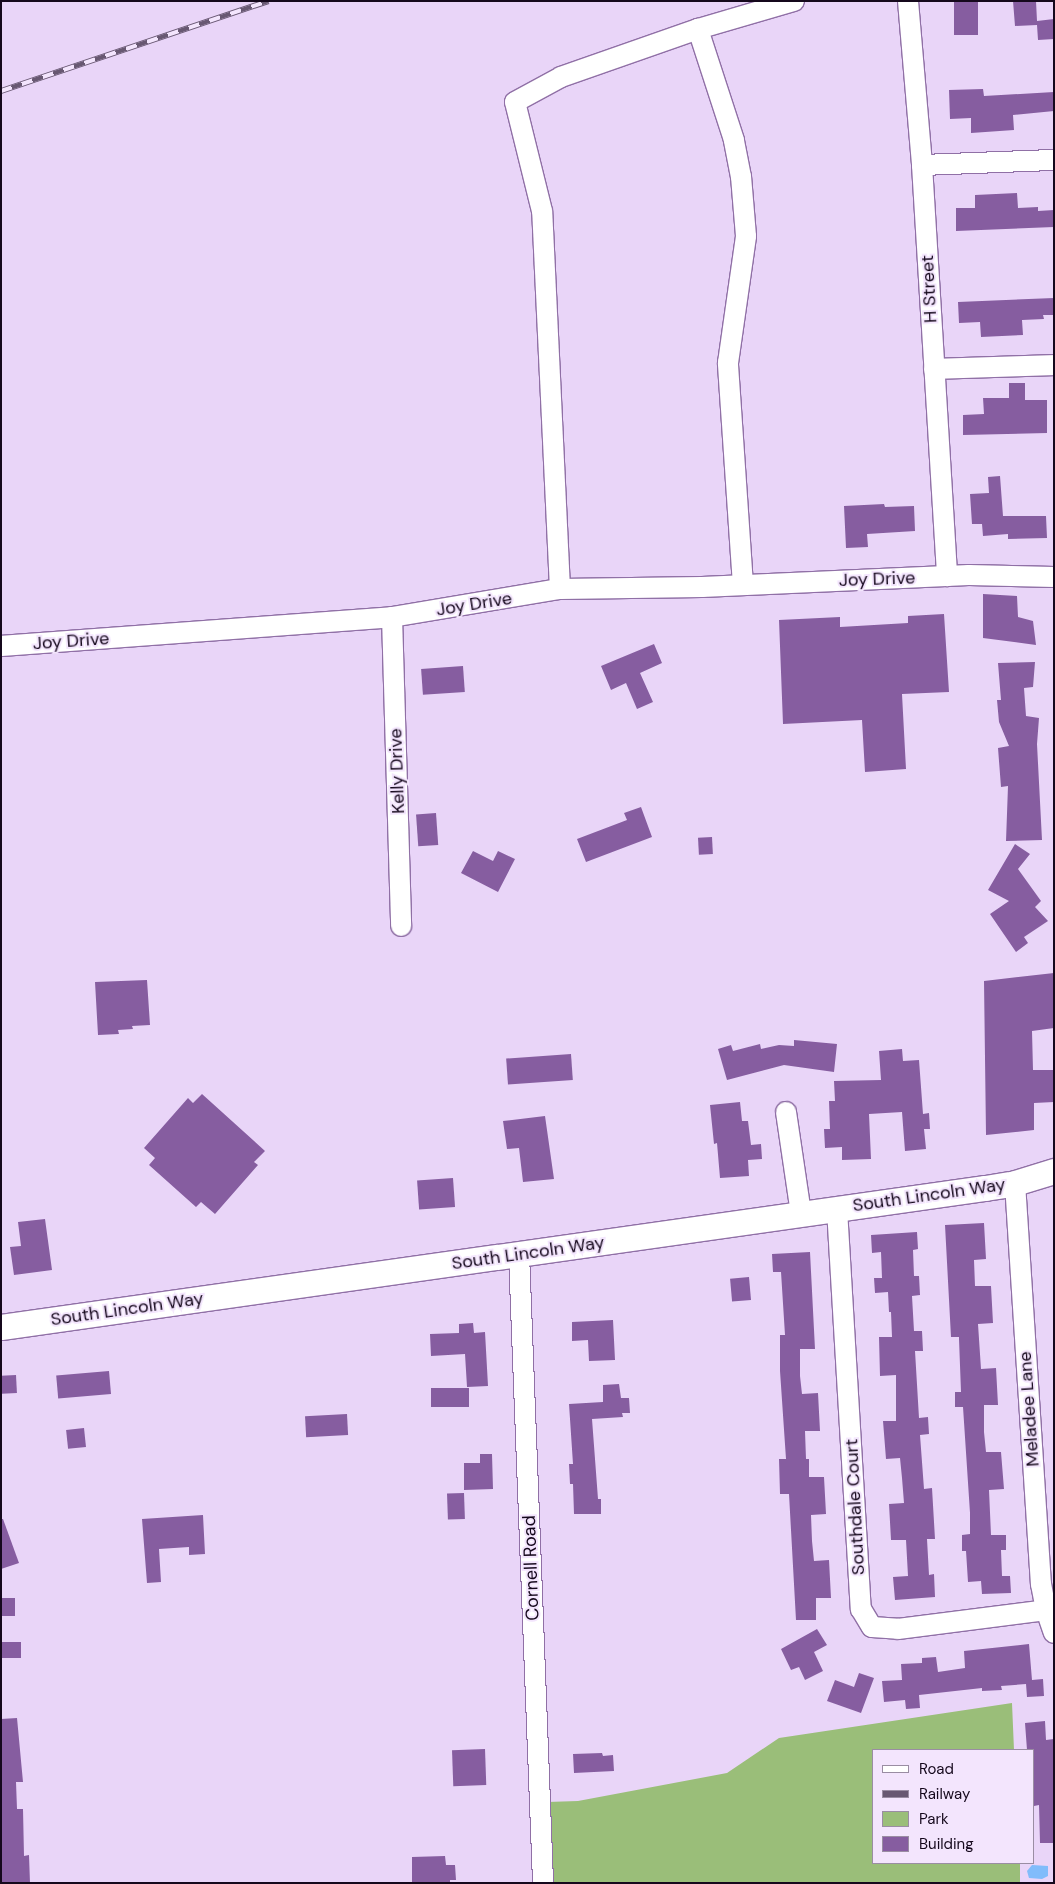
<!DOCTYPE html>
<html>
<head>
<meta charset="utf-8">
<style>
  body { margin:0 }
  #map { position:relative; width:1055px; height:1884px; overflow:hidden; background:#e9d5f8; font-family:"DM Sans",sans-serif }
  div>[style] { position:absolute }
  .green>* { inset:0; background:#9abe79 }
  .water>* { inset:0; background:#81bcfb }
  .building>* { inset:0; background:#865da0; transform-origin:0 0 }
  .roads { filter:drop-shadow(1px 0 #9070a6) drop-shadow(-1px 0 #9070a6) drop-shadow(0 1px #9070a6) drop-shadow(0 -1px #9070a6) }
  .minor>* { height:20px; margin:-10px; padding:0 10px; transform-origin:10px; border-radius:10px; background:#fff }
  .major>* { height:25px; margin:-12.5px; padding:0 12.5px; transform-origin:12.5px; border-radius:12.5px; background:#fff }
  .rail>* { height:5.5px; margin-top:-2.75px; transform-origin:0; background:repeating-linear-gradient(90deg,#f3e5fd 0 11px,#685872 0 22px); box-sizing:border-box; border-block:1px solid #685872 }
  span { translate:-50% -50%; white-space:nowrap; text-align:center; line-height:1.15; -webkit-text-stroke:4px #f3e5fd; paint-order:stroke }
  .street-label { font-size:18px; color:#15081c }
  .frame { position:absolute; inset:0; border:2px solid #15081c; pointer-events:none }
  .legend { position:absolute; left:872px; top:1749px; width:162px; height:115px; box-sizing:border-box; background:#f3e5fd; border:1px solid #9a8da3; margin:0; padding:6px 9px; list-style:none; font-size:15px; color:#15081c }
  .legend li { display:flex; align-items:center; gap:10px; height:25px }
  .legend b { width:25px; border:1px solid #9a8da3 }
</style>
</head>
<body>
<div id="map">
  <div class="green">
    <i style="clip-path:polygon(1012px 1703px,1014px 1750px,874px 1750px,874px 1863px,1020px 1863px,1020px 1883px,551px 1883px,547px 1802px,578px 1801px,727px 1773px,779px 1738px)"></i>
  </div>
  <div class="water">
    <i style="clip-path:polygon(1032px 1865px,1048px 1866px,1048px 1876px,1042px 1879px,1029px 1878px,1027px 1871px)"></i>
  </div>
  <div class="building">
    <i style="left:954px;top:1px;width:24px;height:34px"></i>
    <i style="clip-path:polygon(1013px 1px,1036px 1px,1037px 21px,1054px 19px,1054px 39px,1038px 40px,1037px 25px,1015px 26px)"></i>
    <i style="clip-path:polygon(983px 89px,984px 96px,1054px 92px,1054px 111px,1013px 115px,1014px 130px,971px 133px,971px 118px,950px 119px,949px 90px)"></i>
    <i style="clip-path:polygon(1017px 193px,1018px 208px,1038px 207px,1038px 211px,1054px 210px,1054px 227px,956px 231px,956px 208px,975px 208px,975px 195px)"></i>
    <i style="clip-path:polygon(1054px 298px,1054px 315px,1043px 315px,1044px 319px,1022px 320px,1023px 335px,981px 337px,980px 322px,959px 323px,958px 302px)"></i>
    <i style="clip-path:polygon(1009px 383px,1025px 383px,1025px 400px,1047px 400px,1047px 433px,963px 435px,963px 415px,984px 414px,983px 398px,1009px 398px)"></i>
    <i style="clip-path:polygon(1000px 476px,1003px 516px,1046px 516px,1047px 538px,1008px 539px,1008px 534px,983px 536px,982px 524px,972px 524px,970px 494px,989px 493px,988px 477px)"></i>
    <i style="clip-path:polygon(884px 504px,885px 507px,914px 506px,915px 531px,867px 534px,868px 547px,846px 548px,844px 506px)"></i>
    <i style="clip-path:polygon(983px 594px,1017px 596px,1018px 617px,1033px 621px,1036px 645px,983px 638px)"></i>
    <i style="clip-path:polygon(944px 614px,949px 692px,902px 694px,906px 769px,865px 772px,862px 720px,783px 724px,779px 620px,840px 617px,840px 627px,908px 623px,908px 616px)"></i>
    <i style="clip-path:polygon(654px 644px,662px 663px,640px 673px,653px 702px,637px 709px,626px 683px,611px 690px,601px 666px)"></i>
    <i style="clip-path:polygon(1035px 662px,1033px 687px,1024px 688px,1026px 716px,1039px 718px,1037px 744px,1042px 840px,1006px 841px,1008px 786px,1001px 787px,998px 748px,1009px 746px,999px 722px,997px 700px,1001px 700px,998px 663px)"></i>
    <i style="left:463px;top:666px;width:26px;height:42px;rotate:86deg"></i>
    <i style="clip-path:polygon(641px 807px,652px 837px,586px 862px,577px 839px,627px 820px,624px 813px)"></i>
    <i style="left:436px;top:813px;width:32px;height:20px;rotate:86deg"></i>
    <i style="left:712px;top:837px;width:17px;height:14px;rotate:87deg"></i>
    <i style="clip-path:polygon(1015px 844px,1030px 854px,1018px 869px,1041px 901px,1035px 907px,1048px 921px,1024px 937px,1028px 943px,1016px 952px,990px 914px,1009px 901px,988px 890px)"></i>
    <i style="clip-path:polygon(473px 851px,493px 861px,498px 851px,515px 859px,498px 892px,461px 873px)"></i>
    <i style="clip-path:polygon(1054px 973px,1054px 1028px,1032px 1031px,1033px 1070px,1054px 1070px,1054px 1102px,1034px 1103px,1034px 1130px,986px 1135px,984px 981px)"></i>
    <i style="clip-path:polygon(147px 980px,150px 1025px,132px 1026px,133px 1029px,118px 1030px,119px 1034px,98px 1035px,95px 982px)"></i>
    <i style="clip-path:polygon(794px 1040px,837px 1044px,834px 1072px,784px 1065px,727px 1080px,718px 1049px,731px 1045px,733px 1051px,760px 1044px,761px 1049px,779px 1045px,794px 1046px)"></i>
    <i style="clip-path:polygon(902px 1049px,903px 1061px,919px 1060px,923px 1114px,929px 1113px,930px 1129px,924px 1129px,926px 1149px,905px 1151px,902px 1112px,869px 1114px,871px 1159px,842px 1160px,842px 1147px,825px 1148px,824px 1129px,830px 1129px,829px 1101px,835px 1101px,834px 1081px,881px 1080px,879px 1051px)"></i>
    <i style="left:571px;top:1054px;width:26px;height:65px;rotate:86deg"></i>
    <i style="clip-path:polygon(202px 1094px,265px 1151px,254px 1162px,258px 1165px,215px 1214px,201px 1202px,196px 1207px,149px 1165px,155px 1158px,144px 1148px,188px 1098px,193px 1103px)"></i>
    <i style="clip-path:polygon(740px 1102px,742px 1121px,748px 1121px,751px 1145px,761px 1144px,762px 1159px,748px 1160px,749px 1176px,720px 1178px,717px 1143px,714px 1144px,710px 1105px)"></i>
    <i style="clip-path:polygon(545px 1116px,554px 1179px,523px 1182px,519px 1148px,507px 1149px,503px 1121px)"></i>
    <i style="left:453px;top:1178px;width:29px;height:36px;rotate:86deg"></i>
    <i style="clip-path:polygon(45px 1219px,52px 1270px,14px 1275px,10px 1247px,21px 1246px,18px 1222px)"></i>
    <i style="clip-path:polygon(984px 1223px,986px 1259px,974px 1260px,975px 1286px,991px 1286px,993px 1323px,978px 1324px,981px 1369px,996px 1368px,998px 1405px,984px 1405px,984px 1432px,986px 1452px,1001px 1452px,1004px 1489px,989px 1490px,991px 1535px,1006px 1535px,1006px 1550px,1001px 1550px,1002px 1576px,1010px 1576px,1011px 1593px,982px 1594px,981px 1581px,968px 1582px,966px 1551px,962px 1551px,962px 1535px,970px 1534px,970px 1513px,963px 1407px,955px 1407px,955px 1392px,961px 1392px,959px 1339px,959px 1337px,951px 1337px,945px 1225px)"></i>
    <i style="clip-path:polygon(917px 1232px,918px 1249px,913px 1250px,914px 1276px,919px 1276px,920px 1295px,912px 1296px,914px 1331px,922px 1331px,923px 1351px,915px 1351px,919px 1418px,928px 1417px,929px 1434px,920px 1435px,924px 1489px,932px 1488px,935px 1539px,927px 1539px,929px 1575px,934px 1574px,935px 1597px,895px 1600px,893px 1577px,908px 1576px,906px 1540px,891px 1540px,889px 1504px,904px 1503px,902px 1478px,900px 1458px,886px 1459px,883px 1421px,896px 1421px,896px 1375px,880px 1376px,879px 1337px,892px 1337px,891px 1312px,889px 1312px,888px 1292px,875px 1293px,874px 1278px,882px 1278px,881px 1252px,872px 1253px,871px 1235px)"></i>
    <i style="clip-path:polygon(810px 1252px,815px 1349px,800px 1349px,800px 1376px,802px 1394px,818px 1393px,820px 1431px,805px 1431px,806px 1459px,809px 1459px,809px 1477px,824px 1477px,826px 1514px,811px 1515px,812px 1541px,814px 1561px,829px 1560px,831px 1598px,816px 1598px,816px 1620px,796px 1620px,789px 1494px,780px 1494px,779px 1459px,786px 1459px,780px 1371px,780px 1335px,785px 1335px,781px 1272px,773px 1272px,772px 1254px)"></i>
    <i style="left:749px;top:1277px;width:23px;height:19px;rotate:85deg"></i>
    <i style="clip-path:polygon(613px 1320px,615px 1360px,589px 1361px,588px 1340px,572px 1341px,572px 1322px)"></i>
    <i style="clip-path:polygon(473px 1323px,474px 1333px,485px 1332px,488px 1386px,467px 1387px,465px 1354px,431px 1356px,430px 1334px,459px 1333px,459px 1324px)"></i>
    <i style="left:109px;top:1371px;width:23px;height:53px;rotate:85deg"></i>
    <i style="left:16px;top:1375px;width:18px;height:15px;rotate:87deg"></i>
    <i style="clip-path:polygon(619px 1384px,621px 1398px,629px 1398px,630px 1413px,622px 1413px,623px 1417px,592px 1419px,598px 1499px,601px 1499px,601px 1514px,574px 1514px,573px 1484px,570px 1484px,569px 1464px,573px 1464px,569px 1404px,603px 1402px,603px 1385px)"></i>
    <i style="left:469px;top:1388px;width:19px;height:38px;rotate:90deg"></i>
    <i style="left:347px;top:1414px;width:21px;height:42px;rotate:87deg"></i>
    <i style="left:84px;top:1428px;width:19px;height:18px;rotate:84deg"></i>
    <i style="clip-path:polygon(480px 1454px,492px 1454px,493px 1489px,464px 1490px,464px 1463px,480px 1463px)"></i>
    <i style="left:464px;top:1493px;width:26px;height:17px;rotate:88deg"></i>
    <i style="clip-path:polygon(203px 1515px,205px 1554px,189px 1555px,189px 1547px,159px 1549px,161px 1582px,147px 1583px,142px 1519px)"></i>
    <i style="clip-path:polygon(1px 1519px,3px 1519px,19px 1563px,1px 1569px)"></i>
    <i style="left:1px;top:1598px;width:14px;height:18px"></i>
    <i style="clip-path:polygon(817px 1629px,827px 1645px,814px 1652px,823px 1671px,805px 1680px,799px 1667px,791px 1670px,781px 1649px)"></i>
    <i style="left:1px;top:1642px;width:20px;height:16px"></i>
    <i style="clip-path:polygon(1029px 1644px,1032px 1680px,1043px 1679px,1044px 1696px,1027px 1697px,1026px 1684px,1001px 1686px,1002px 1690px,982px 1691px,982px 1688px,919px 1695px,920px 1708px,906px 1709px,905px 1700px,884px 1702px,882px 1681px,902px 1680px,901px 1664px,922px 1663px,922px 1658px,936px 1657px,938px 1672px,965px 1668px,964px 1651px)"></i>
    <i style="clip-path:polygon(859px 1673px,874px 1678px,861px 1713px,827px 1701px,835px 1680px,854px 1687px)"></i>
    <i style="clip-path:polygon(17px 1718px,23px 1782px,16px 1782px,17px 1809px,23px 1809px,24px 1856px,29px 1855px,30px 1883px,1px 1883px,1px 1719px)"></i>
    <i style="clip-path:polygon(1045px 1721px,1046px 1740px,1054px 1739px,1054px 1843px,1040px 1843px,1039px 1805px,1034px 1806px,1034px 1750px,1027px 1750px,1025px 1723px)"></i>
    <i style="left:485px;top:1749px;width:36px;height:33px;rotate:88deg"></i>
    <i style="clip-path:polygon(602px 1753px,603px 1756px,613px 1755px,614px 1771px,574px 1773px,573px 1754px)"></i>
    <i style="clip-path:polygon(445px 1856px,446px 1865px,455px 1865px,456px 1880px,450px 1880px,450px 1883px,412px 1883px,412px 1857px)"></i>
  </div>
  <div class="roads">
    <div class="minor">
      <i style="left:908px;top:1px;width:165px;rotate:85.1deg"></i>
      <i style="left:922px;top:165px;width:412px;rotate:86.5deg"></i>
      <i style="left:922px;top:165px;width:132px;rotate:-2.2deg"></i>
      <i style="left:934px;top:369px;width:120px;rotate:-1.9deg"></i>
      <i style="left:743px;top:585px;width:223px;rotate:-93.9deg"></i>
      <i style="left:728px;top:363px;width:128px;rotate:-81.9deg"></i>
      <i style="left:746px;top:236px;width:59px;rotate:-94.8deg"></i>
      <i style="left:741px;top:177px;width:38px;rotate:-101deg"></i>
      <i style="left:734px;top:140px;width:117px;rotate:-108deg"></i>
      <i style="left:698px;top:29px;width:100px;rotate:-16.3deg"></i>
      <i style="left:560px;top:589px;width:378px;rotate:-92.7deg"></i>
      <i style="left:542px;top:211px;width:112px;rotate:-103.9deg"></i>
      <i style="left:515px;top:102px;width:52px;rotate:-28.5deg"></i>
      <i style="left:561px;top:77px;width:145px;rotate:-19.3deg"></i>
      <i style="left:392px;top:617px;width:309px;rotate:88.3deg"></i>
      <i style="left:1px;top:646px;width:392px;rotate:-4.2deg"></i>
      <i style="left:392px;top:617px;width:170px;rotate:-9.5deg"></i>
      <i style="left:560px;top:589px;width:142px;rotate:-0.8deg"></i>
      <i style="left:702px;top:587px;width:267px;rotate:-2.6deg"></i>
      <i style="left:969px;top:575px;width:85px;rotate:1.3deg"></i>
      <i style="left:786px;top:1112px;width:103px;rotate:81.6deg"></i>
      <i style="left:1015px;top:1183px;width:402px;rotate:86.3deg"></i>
      <i style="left:1041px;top:1584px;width:26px;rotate:79deg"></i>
      <i style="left:1046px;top:1610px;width:24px;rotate:71deg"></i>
      <i style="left:837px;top:1209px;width:401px;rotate:86.6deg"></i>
      <i style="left:861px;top:1609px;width:21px;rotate:59deg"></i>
      <i style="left:872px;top:1627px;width:26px;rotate:4deg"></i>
      <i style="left:898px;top:1629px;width:149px;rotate:-7.3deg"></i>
      <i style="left:519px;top:1254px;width:629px;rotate:87.81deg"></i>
    </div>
    <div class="major">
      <i style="left:1px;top:1327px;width:994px;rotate:-8.04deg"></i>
      <i style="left:985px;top:1188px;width:30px;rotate:-9deg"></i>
      <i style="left:1015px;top:1183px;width:41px;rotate:-17.1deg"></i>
    </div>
  </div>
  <div class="rail">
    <i style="left:1px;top:91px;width:282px;rotate:-18.6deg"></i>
  </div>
  <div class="street-label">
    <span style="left:929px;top:289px;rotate:-93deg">H Street</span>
    <span style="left:877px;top:579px;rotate:-2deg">Joy Drive</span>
    <span style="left:474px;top:604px;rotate:-9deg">Joy Drive</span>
    <span style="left:71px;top:641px;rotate:-4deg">Joy Drive</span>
    <span style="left:397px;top:771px;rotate:-92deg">Kelly Drive</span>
    <span style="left:929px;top:1195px;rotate:-8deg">South Lincoln Way</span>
    <span style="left:528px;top:1253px;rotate:-8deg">South Lincoln Way</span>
    <span style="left:127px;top:1309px;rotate:-8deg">South Lincoln Way</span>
    <span style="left:1029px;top:1409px;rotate:-94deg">Meladee Lane</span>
    <span style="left:855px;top:1507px;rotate:-93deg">Southdale Court</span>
    <span style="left:531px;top:1568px;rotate:-92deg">Cornell Road</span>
  </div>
  <div class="frame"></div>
  <ul class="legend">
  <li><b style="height:6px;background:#fff"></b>Road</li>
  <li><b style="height:6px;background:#685872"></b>Railway</li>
  <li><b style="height:14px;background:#9abe79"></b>Park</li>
  <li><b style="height:14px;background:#865da0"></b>Building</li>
  </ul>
</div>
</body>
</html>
